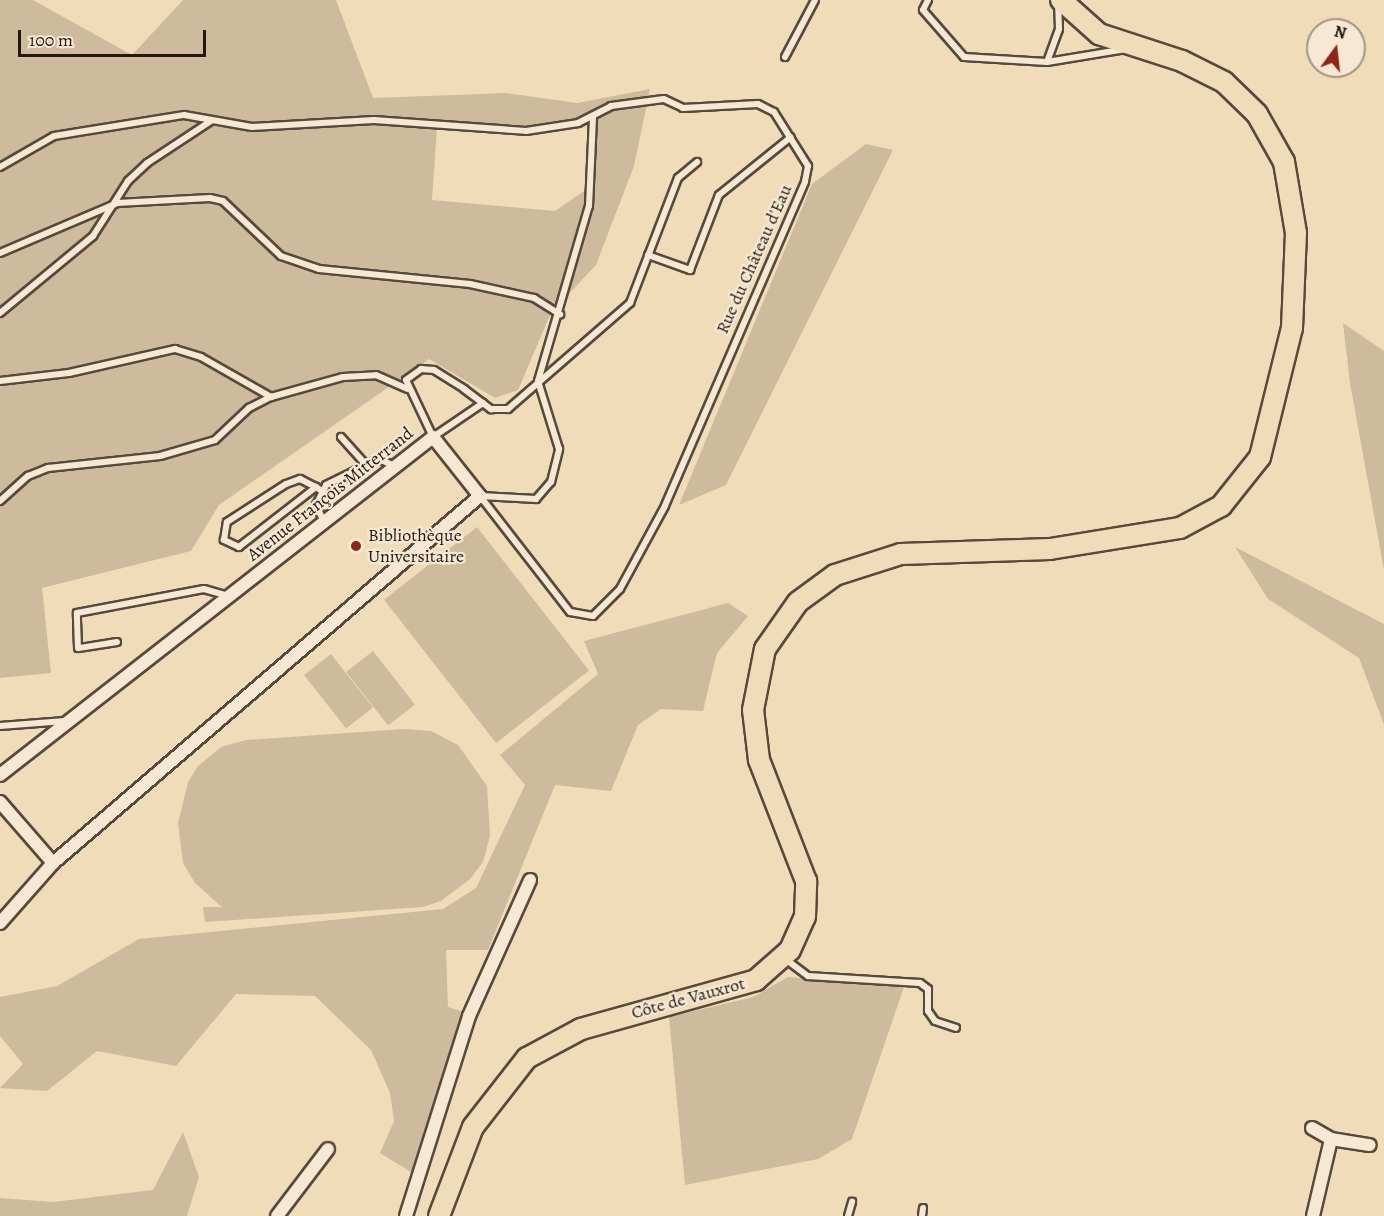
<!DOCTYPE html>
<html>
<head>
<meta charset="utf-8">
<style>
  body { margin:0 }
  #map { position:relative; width:1384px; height:1216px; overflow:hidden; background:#f1dcb9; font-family:Alegreya,serif }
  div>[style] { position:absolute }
  .green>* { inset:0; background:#cebb9d; transform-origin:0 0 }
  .roads { filter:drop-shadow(2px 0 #57493c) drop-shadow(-2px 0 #57493c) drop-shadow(0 2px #57493c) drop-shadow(0 -2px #57493c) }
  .lane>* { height:6px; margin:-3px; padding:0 3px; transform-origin:3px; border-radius:3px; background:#f6e8d2 }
  .street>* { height:12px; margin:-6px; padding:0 6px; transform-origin:6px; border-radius:6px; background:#f6e8d2 }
  .primary>* { height:20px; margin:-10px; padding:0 10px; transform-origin:10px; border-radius:10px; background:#f1dcb9 }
  .dots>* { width:16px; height:16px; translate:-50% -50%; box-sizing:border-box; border:3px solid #f6e8d2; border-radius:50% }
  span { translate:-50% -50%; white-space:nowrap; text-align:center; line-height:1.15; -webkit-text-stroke:4.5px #f6e8d2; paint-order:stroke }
  .street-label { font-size:18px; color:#241813 }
  .poi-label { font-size:18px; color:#241813 }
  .left { translate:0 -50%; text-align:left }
  .north { position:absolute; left:1306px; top:18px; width:60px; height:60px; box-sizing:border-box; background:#f6e8d2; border:2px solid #a29586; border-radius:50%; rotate:15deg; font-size:16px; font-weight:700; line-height:24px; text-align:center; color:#241813 }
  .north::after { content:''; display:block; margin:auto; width:21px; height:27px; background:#8f2418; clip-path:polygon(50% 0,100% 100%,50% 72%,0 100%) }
  .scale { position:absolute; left:18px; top:30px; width:188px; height:27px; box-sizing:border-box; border:3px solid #241813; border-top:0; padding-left:8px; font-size:18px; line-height:21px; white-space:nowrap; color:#241813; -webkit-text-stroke:4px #f6e8d2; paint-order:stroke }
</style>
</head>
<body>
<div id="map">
  <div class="green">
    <i style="clip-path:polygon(evenodd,0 0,33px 0,132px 55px,183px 0,336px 0,373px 98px,506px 93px,577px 103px,650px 89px,634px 166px,596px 265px,551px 313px,518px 390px,495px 398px,429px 359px,219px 505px,191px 551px,42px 588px,51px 673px,0 678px,0 0,588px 124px,596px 138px,587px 189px,555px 211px,432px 200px,437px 128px,588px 124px)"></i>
    <i style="clip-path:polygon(866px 144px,893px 150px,726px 485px,679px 505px,812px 184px)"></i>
    <i style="clip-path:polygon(1343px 323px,1384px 351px,1384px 570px,1350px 383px)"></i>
    <i style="left:477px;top:527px;width:182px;height:118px;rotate:52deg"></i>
    <i style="clip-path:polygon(1235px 547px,1384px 624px,1384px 725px,1359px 658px,1268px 599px)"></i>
    <i style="clip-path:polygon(728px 603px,748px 616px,717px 653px,703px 711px,661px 709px,638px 725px,611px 791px,555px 785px,488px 950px,446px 950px,448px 1007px,464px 1012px,414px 1174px,380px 1153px,394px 1121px,390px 1093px,371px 1050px,315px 996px,236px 994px,176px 1066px,97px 1051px,47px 1091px,0 1088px,23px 1064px,0 1036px,0 997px,57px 986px,139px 939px,443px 909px,476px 888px,525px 785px,500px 755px,598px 674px,584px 641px)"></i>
    <i style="left:373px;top:651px;width:68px;height:34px;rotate:52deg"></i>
    <i style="left:331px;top:654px;width:68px;height:34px;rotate:52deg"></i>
    <i style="clip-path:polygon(404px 729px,431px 731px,458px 745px,487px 786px,490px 836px,483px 862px,470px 879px,441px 901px,423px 907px,205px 922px,203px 907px,222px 907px,195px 883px,183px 863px,178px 823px,188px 782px,198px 766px,221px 747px,246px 740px)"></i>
    <i style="clip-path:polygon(788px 977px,904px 987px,852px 1139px,818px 1159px,685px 1185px,669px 1017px,753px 997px)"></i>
    <i style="clip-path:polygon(183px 1132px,199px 1177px,187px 1216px,0 1216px,0 1198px,53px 1202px,153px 1190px)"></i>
  </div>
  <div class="roads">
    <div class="lane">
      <i style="left:928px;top:0;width:11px;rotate:117deg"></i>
      <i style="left:923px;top:10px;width:62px;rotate:48.9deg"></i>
      <i style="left:964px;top:57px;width:83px;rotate:3.4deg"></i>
      <i style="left:1047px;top:62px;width:80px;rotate:-9.3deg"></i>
      <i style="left:785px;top:57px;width:64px;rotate:-62.2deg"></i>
      <i style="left:1047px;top:62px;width:35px;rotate:-70deg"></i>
      <i style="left:1059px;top:29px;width:25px;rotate:-92deg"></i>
      <i style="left:0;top:167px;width:62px;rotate:-29.9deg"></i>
      <i style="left:54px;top:136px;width:132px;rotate:-9.2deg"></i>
      <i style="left:184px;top:115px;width:69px;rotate:10deg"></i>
      <i style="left:252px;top:127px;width:122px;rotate:-3.3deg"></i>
      <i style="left:374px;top:120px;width:152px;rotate:4.1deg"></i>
      <i style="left:526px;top:131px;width:53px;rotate:-8.7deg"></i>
      <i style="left:578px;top:123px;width:37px;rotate:-27deg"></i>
      <i style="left:611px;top:106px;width:53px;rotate:-7.5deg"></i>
      <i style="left:664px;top:99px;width:21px;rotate:25deg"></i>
      <i style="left:683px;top:108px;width:75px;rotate:-3.1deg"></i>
      <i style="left:758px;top:104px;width:18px;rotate:27deg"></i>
      <i style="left:774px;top:112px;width:64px;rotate:57.8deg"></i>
      <i style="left:808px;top:166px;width:16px;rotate:101deg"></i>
      <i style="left:805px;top:182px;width:353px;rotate:113.4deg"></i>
      <i style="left:665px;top:506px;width:94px;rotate:118.5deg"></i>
      <i style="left:620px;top:589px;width:38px;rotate:135deg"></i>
      <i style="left:593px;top:616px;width:23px;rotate:-170deg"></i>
      <i style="left:570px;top:612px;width:147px;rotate:-127.8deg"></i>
      <i style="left:0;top:253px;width:127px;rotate:-23.1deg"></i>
      <i style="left:117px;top:203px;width:93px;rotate:-3.1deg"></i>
      <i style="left:210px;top:198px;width:13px;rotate:13deg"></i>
      <i style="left:223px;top:201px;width:80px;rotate:43.5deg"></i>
      <i style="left:281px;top:256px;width:40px;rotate:18.9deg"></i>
      <i style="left:319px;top:269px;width:152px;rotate:5.7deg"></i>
      <i style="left:470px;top:284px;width:66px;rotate:12.3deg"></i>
      <i style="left:534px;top:298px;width:31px;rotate:32deg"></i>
      <i style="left:648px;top:255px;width:45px;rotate:19.7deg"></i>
      <i style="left:690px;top:270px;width:80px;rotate:-68.9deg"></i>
      <i style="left:719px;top:195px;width:92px;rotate:-38.9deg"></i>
      <i style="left:0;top:313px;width:121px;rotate:-39.6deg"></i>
      <i style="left:93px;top:236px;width:65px;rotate:-57.5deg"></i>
      <i style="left:128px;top:181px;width:26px;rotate:-43deg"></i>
      <i style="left:147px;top:163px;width:77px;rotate:-33.3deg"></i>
      <i style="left:0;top:381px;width:69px;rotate:-6.6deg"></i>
      <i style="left:69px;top:373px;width:109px;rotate:-12.8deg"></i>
      <i style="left:175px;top:349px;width:27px;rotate:17deg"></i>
      <i style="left:201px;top:357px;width:81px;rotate:29.7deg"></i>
      <i style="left:483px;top:403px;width:60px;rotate:145.8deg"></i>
      <i style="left:433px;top:437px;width:63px;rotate:-115.3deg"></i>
      <i style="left:406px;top:380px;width:19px;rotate:-36deg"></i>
      <i style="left:421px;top:369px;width:13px;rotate:4deg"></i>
      <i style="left:434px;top:370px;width:36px;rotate:32deg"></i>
      <i style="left:464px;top:389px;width:34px;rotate:37deg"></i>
      <i style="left:491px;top:409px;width:17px"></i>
      <i style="left:508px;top:409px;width:162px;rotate:-41deg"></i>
      <i style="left:630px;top:303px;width:134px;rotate:-69deg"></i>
      <i style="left:678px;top:178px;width:25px;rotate:-40deg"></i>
      <i style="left:341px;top:437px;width:36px;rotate:48deg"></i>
      <i style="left:316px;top:487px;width:98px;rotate:142.1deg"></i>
      <i style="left:239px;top:547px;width:17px;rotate:-155deg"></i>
      <i style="left:224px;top:540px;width:18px;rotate:-81deg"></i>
      <i style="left:227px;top:522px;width:70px;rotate:-32.8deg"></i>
      <i style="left:286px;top:484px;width:15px;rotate:-20deg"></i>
      <i style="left:300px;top:479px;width:18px;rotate:27deg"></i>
      <i style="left:316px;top:487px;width:7px;rotate:34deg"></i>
      <i style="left:481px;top:496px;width:55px;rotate:3.1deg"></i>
      <i style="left:536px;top:499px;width:23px;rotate:-49deg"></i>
      <i style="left:551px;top:482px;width:34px;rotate:-76deg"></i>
      <i style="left:559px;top:449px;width:71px;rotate:-107.2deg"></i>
      <i style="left:538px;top:381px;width:182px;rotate:-73.8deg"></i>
      <i style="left:589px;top:206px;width:88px;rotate:-87.4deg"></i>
      <i style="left:0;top:501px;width:38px;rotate:-42deg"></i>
      <i style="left:28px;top:476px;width:22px;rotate:-22deg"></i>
      <i style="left:48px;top:468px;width:113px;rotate:-6.1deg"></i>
      <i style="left:160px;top:456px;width:57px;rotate:-16.2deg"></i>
      <i style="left:215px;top:440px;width:47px;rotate:-43.3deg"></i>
      <i style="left:249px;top:408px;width:25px;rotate:-27deg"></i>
      <i style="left:271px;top:397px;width:75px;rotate:-15.5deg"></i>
      <i style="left:343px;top:377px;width:33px;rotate:-3deg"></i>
      <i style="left:376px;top:375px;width:34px;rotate:24deg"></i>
      <i style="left:324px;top:522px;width:19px;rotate:-115deg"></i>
      <i style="left:316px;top:505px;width:22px;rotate:-63deg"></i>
      <i style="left:326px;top:485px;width:59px;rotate:-26.1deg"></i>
      <i style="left:379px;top:459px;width:17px;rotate:24deg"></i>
      <i style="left:117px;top:642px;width:39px;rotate:171deg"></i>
      <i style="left:78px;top:648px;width:35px;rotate:-92deg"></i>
      <i style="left:77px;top:613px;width:129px;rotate:-10.7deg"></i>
      <i style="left:204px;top:589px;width:25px;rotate:16deg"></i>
      <i style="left:0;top:726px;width:65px;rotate:-4.4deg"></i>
      <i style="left:784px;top:958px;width:30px;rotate:37deg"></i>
      <i style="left:808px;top:976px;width:112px;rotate:3.6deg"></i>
      <i style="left:920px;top:983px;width:10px;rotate:37deg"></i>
      <i style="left:928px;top:989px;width:22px;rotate:90deg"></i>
      <i style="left:928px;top:1011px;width:12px;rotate:55deg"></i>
      <i style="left:935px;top:1021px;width:22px;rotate:18deg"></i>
      <i style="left:848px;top:1216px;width:15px;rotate:-74deg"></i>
      <i style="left:922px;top:1216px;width:8px;rotate:-83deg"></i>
    </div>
    <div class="street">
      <i style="left:0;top:775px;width:549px;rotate:-37.98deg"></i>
      <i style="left:433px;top:437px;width:75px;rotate:51.5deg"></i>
      <i style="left:480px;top:496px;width:563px;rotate:139.32deg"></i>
      <i style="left:53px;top:863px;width:80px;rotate:131.5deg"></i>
      <i style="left:0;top:802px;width:81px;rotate:49deg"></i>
      <i style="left:1312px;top:1128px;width:22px;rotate:30deg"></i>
      <i style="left:1331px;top:1139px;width:39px;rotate:9deg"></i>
      <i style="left:277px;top:1216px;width:84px;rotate:-52.7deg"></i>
      <i style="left:406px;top:1216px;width:210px;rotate:-72.5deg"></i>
      <i style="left:469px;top:1016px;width:149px;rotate:-65.8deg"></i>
      <i style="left:1313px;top:1216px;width:79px;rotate:-76.8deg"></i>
    </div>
    <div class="primary">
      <i style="left:439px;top:1216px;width:95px;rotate:-69.1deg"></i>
      <i style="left:473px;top:1127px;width:88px;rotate:-52deg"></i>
      <i style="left:527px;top:1058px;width:61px;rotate:-28.2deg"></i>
      <i style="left:581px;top:1029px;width:182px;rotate:-15.6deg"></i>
      <i style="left:756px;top:980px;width:45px;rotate:-41.4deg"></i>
      <i style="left:790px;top:950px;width:36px;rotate:-66deg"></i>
      <i style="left:805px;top:917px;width:36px;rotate:-88deg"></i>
      <i style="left:806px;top:881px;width:130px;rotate:-111.2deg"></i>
      <i style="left:759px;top:760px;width:50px;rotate:-96.8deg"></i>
      <i style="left:753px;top:710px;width:62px;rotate:-78.9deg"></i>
      <i style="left:765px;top:649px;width:57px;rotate:-54.9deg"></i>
      <i style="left:798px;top:602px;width:46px;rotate:-36.1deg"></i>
      <i style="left:835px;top:575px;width:69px;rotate:-17.7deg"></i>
      <i style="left:901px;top:554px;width:149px;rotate:-1.9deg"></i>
      <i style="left:1050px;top:549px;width:132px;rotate:-9.2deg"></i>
      <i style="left:1180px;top:528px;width:47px;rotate:-28.2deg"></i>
      <i style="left:1221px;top:506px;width:63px;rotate:-51.5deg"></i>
      <i style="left:1260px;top:457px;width:133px;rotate:-76.1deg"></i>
      <i style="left:1292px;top:328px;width:95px;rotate:-87.6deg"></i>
      <i style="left:1296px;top:233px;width:72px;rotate:-99.6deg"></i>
      <i style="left:1284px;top:162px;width:55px;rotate:-119.4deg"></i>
      <i style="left:1257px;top:114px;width:46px;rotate:-135.9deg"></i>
      <i style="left:1224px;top:82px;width:47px;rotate:-153.4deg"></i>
      <i style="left:1182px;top:61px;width:87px;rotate:-162deg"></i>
      <i style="left:1099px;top:34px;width:51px;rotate:-138.2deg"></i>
    </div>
  </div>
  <div class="dots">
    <i style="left:356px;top:546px;background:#8f2418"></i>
  </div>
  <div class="street-label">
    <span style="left:754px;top:259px;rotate:-66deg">Rue du Château d'Eau</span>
    <span style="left:330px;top:494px;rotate:-38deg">Avenue François Mitterrand</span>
    <span style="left:688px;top:998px;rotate:-15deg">Côte de Vauxrot</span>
  </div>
  <div class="poi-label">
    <span class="left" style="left:368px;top:546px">Bibliothèque<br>Universitaire</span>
  </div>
  <div class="north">N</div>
  <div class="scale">100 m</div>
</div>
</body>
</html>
